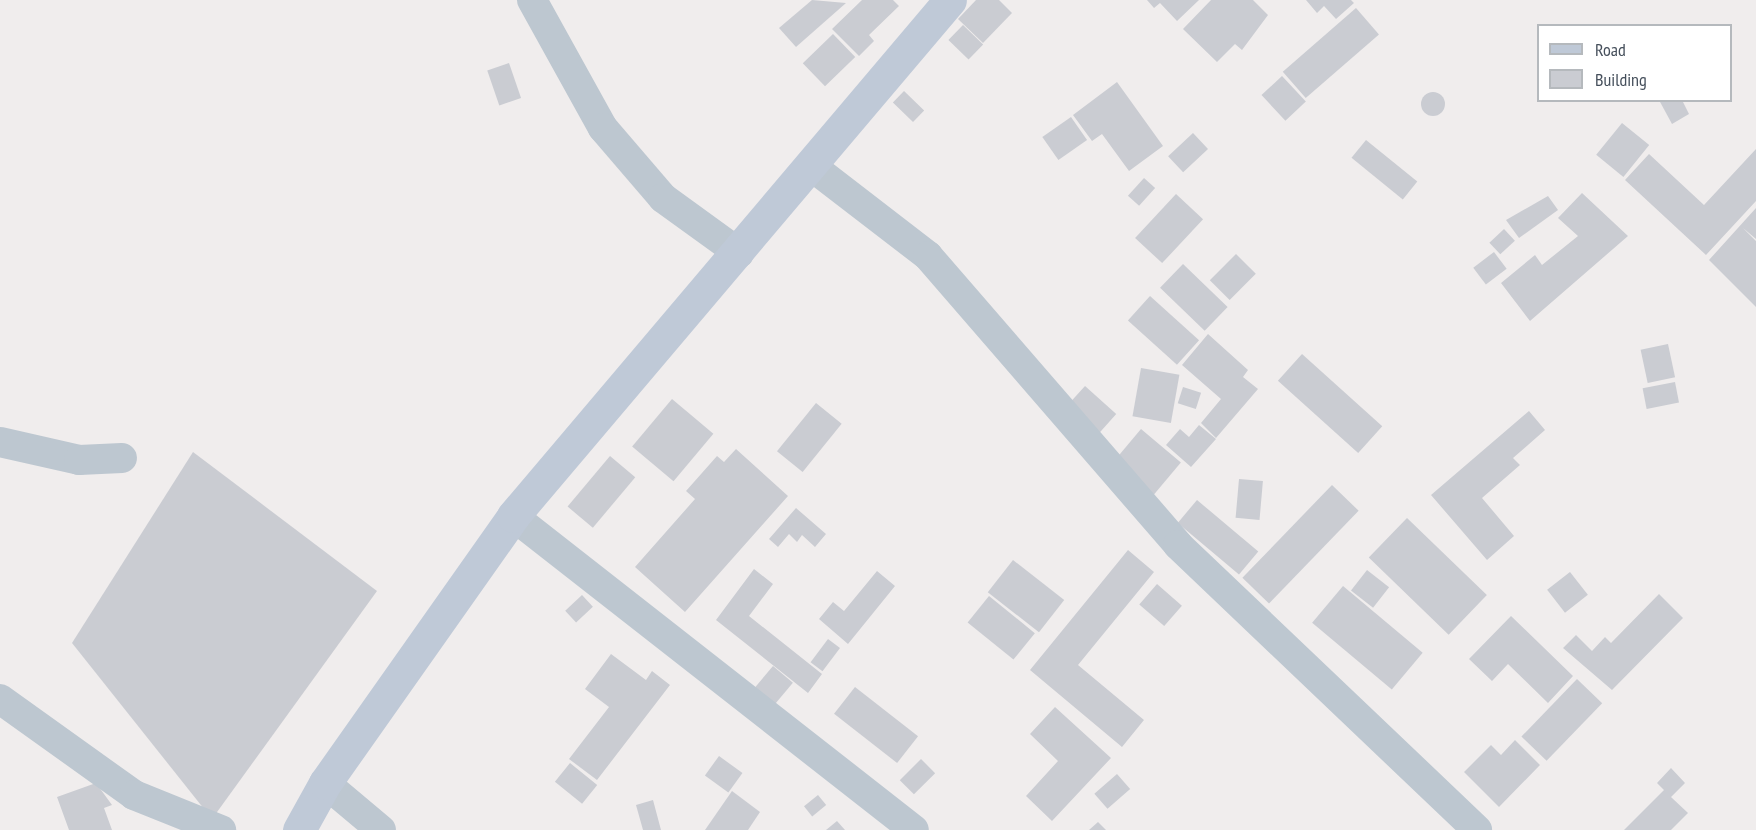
<!DOCTYPE html>
<html>
<head>
<meta charset="utf-8">
<style>
  body { margin:0 }
  #map { position:relative; width:1756px; height:830px; overflow:hidden; background:#f0eded; font-family:"PT Sans Narrow",sans-serif }
  div>[style] { position:absolute }
  .building>* { inset:0; background:#caccd2; transform-origin:0 0 }
  .round { border-radius:50% }
  .street>* { height:30px; margin:-15px; padding:0 15px; transform-origin:15px; border-radius:15px; background:#bdc7d0 }
  .secondary>* { height:33px; margin:-16.5px; padding:0 16.5px; transform-origin:16.5px; border-radius:16.5px; background:#bfc9d7 }
  span { translate:-50% -50%; white-space:nowrap; text-align:center; line-height:1.15; -webkit-text-stroke:4.5px #fff; paint-order:stroke }
  .legend { position:absolute; left:1537px; top:24px; width:195px; height:78px; box-sizing:border-box; background:#fff; border:2px solid #b5b9bd; margin:0; padding:8px 10px; list-style:none; font-size:18px; color:#454f5b }
  .legend li { display:flex; align-items:center; gap:12px; height:30px }
  .legend b { width:30px; border:2px solid #b5b9bd }
</style>
</head>
<body>
<div id="map">
  <div class="building">
    <i style="clip-path:polygon(812px 0,846px 3px,796px 47px,779px 28px)"></i>
    <i style="clip-path:polygon(862px 0,893px 0,899px 6px,869px 35px,874px 41px,859px 56px,832px 29px)"></i>
    <i style="clip-path:polygon(976px 0,999px 0,1012px 13px,983px 43px,958px 19px)"></i>
    <i style="clip-path:polygon(1147px 0,1199px 0,1177px 21px,1160px 3px,1154px 8px)"></i>
    <i style="clip-path:polygon(1211px 0,1253px 0,1268px 15px,1242px 50px,1235px 44px,1217px 62px,1183px 29px)"></i>
    <i style="clip-path:polygon(1306px 0,1351px 0,1354px 3px,1336px 19px,1324px 6px,1317px 13px)"></i>
    <i style="left:1356px;top:8px;width:35px;height:97px;rotate:49deg"></i>
    <i style="left:963px;top:25px;width:28px;height:21px;rotate:44deg"></i>
    <i style="left:833px;top:34px;width:32px;height:42px;rotate:46deg"></i>
    <i style="left:509px;top:63px;width:37px;height:23px;rotate:71deg"></i>
    <i style="left:1282px;top:76px;width:35px;height:28px;rotate:47deg"></i>
    <i style="clip-path:polygon(1117px 82px,1163px 146px,1129px 171px,1102px 134px,1092px 141px,1073px 115px)"></i>
    <i style="left:904px;top:91px;width:28px;height:16px;rotate:44deg"></i>
    <i class="round" style="left:1421px;top:92px;width:24px;height:24px"></i>
    <i style="clip-path:polygon(1659px 100px,1682px 100px,1689px 114px,1672px 124px)"></i>
    <i style="left:1071px;top:117px;width:28px;height:35px;rotate:55deg"></i>
    <i style="left:1622px;top:123px;width:35px;height:41px;rotate:39deg"></i>
    <i style="left:1193px;top:133px;width:22px;height:34px;rotate:47deg"></i>
    <i style="left:1366px;top:140px;width:66px;height:23px;rotate:39deg"></i>
    <i style="clip-path:polygon(1756px 149px,1756px 201px,1706px 255px,1625px 180px,1649px 154px,1704px 205px)"></i>
    <i style="left:1144px;top:178px;width:15px;height:24px;rotate:42deg"></i>
    <i style="clip-path:polygon(1582px 193px,1628px 236px,1530px 321px,1501px 283px,1535px 255px,1542px 265px,1578px 236px,1558px 218px)"></i>
    <i style="left:1176px;top:194px;width:37px;height:60px;rotate:43deg"></i>
    <i style="clip-path:polygon(1548px 196px,1558px 210px,1519px 238px,1506px 220px)"></i>
    <i style="clip-path:polygon(1756px 208px,1756px 239px,1743px 228px,1756px 241px,1756px 307px,1709px 260px)"></i>
    <i style="left:1504px;top:229px;width:16px;height:20px;rotate:47deg"></i>
    <i style="left:1494px;top:252px;width:21px;height:26px;rotate:53deg"></i>
    <i style="left:1236px;top:254px;width:28px;height:37px;rotate:45deg"></i>
    <i style="left:1183px;top:264px;width:62px;height:33px;rotate:44deg"></i>
    <i style="left:1150px;top:296px;width:66px;height:33px;rotate:42deg"></i>
    <i style="clip-path:polygon(1208px 334px,1248px 370px,1243px 377px,1258px 389px,1216px 438px,1201px 423px,1221px 399px,1182px 365px)"></i>
    <i style="left:1668px;top:344px;width:34px;height:28px;rotate:78deg"></i>
    <i style="left:1302px;top:354px;width:108px;height:36px;rotate:42deg"></i>
    <i style="left:1141px;top:368px;width:39px;height:49px;rotate:10deg"></i>
    <i style="left:1675px;top:382px;width:21px;height:33px;rotate:79deg"></i>
    <i style="left:1085px;top:386px;width:42px;height:25px;rotate:42deg"></i>
    <i style="left:1183px;top:387px;width:19px;height:17px;rotate:18deg"></i>
    <i style="left:672px;top:399px;width:54px;height:62px;rotate:40deg"></i>
    <i style="left:816px;top:403px;width:33px;height:62px;rotate:39deg"></i>
    <i style="clip-path:polygon(1529px 411px,1545px 430px,1513px 458px,1520px 465px,1482px 498px,1514px 536px,1487px 560px,1431px 495px)"></i>
    <i style="clip-path:polygon(1199px 425px,1216px 439px,1191px 467px,1166px 445px,1180px 429px,1189px 437px)"></i>
    <i style="left:1141px;top:429px;width:52px;height:48px;rotate:40deg"></i>
    <i style="clip-path:polygon(736px 449px,788px 496px,685px 612px,635px 567px,695px 499px,686px 491px,717px 456px,724px 462px)"></i>
    <i style="clip-path:polygon(193px 452px,377px 591px,212px 819px,72px 643px)"></i>
    <i style="left:610px;top:456px;width:33px;height:66px;rotate:40deg"></i>
    <i style="left:1239px;top:479px;width:24px;height:39px;rotate:5deg"></i>
    <i style="left:1332px;top:485px;width:37px;height:129px;rotate:44deg"></i>
    <i style="left:1197px;top:500px;width:80px;height:30px;rotate:40deg"></i>
    <i style="clip-path:polygon(796px 508px,826px 534px,815px 547px,802px 535px,797px 542px,789px 534px,778px 547px,769px 539px)"></i>
    <i style="left:1407px;top:518px;width:111px;height:55px;rotate:44deg"></i>
    <i style="clip-path:polygon(1128px 550px,1154px 572px,1078px 665px,1144px 720px,1122px 747px,1030px 670px)"></i>
    <i style="left:1013px;top:560px;width:65px;height:41px;rotate:38deg"></i>
    <i style="clip-path:polygon(754px 569px,773px 584px,749px 616px,822px 674px,808px 693px,716px 620px)"></i>
    <i style="left:1367px;top:570px;width:28px;height:26px;rotate:38deg"></i>
    <i style="clip-path:polygon(877px 571px,895px 586px,848px 644px,819px 619px,833px 602px,844px 611px)"></i>
    <i style="left:1570px;top:572px;width:29px;height:29px;rotate:52deg"></i>
    <i style="left:1157px;top:584px;width:33px;height:27px;rotate:41deg"></i>
    <i style="left:1343px;top:586px;width:104px;height:48px;rotate:40deg"></i>
    <i style="clip-path:polygon(1659px 594px,1683px 618px,1612px 690px,1563px 648px,1576px 635px,1592px 651px,1605px 637px,1611px 643px)"></i>
    <i style="left:582px;top:595px;width:16px;height:23px;rotate:47deg"></i>
    <i style="left:989px;top:596px;width:59px;height:34px;rotate:39deg"></i>
    <i style="clip-path:polygon(1511px 616px,1573px 676px,1548px 703px,1508px 664px,1492px 681px,1469px 659px)"></i>
    <i style="left:828px;top:639px;width:15px;height:29px;rotate:37deg"></i>
    <i style="clip-path:polygon(611px 654px,646px 680px,652px 671px,670px 685px,597px 780px,569px 759px,609px 707px,585px 689px)"></i>
    <i style="left:773px;top:666px;width:26px;height:33px;rotate:40deg"></i>
    <i style="left:1577px;top:679px;width:35px;height:80px;rotate:44deg"></i>
    <i style="left:855px;top:687px;width:80px;height:34px;rotate:38deg"></i>
    <i style="clip-path:polygon(1055px 707px,1111px 758px,1052px 821px,1026px 796px,1058px 761px,1030px 734px)"></i>
    <i style="clip-path:polygon(1515px 740px,1540px 765px,1499px 807px,1464px 772px,1491px 745px,1501px 755px)"></i>
    <i style="left:719px;top:756px;width:29px;height:24px;rotate:36deg"></i>
    <i style="left:921px;top:759px;width:20px;height:30px;rotate:45deg"></i>
    <i style="left:570px;top:763px;width:35px;height:24px;rotate:39deg"></i>
    <i style="clip-path:polygon(1671px 768px,1685px 783px,1671px 797px,1688px 813px,1671px 830px,1624px 830px,1664px 790px,1657px 783px)"></i>
    <i style="left:1117px;top:774px;width:20px;height:30px;rotate:49deg"></i>
    <i style="clip-path:polygon(96px 783px,112px 805px,104px 808px,112px 830px,69px 830px,57px 797px)"></i>
    <i style="clip-path:polygon(732px 791px,760px 812px,748px 830px,705px 830px)"></i>
    <i style="left:818px;top:795px;width:13px;height:18px;rotate:51deg"></i>
    <i style="clip-path:polygon(653px 800px,661px 830px,643px 830px,636px 805px)"></i>
    <i style="clip-path:polygon(837px 821px,845px 830px,826px 830px)"></i>
    <i style="clip-path:polygon(1098px 822px,1106px 830px,1089px 830px)"></i>
  </div>
  <div class="street">
    <i style="left:532px;top:0;width:146px;rotate:61deg"></i>
    <i style="left:603px;top:128px;width:92px;rotate:49.4deg"></i>
    <i style="left:663px;top:198px;width:94px;rotate:35.9deg"></i>
    <i style="left:810px;top:165px;width:149px;rotate:37.6deg"></i>
    <i style="left:928px;top:256px;width:382px;rotate:49.1deg"></i>
    <i style="left:1178px;top:545px;width:413px;rotate:43.6deg"></i>
    <i style="left:0;top:442px;width:81px;rotate:12.8deg"></i>
    <i style="left:79px;top:460px;width:43px;rotate:-2.7deg"></i>
    <i style="left:513px;top:516px;width:509px;rotate:38.06deg"></i>
    <i style="left:0;top:699px;width:165px;rotate:35.6deg"></i>
    <i style="left:134px;top:795px;width:94px;rotate:21.9deg"></i>
    <i style="left:325px;top:783px;width:73px;rotate:40deg"></i>
  </div>
  <div class="secondary">
    <i style="left:299px;top:830px;width:54px;rotate:-61deg"></i>
    <i style="left:325px;top:783px;width:327px;rotate:-54.8deg"></i>
    <i style="left:513px;top:516px;width:676px;rotate:-49.74deg"></i>
  </div>
  <ul class="legend">
  <li><b style="height:8px;background:#bfc9d7"></b>Road</li>
  <li><b style="height:16px;background:#caccd2"></b>Building</li>
  </ul>
</div>
</body>
</html>
